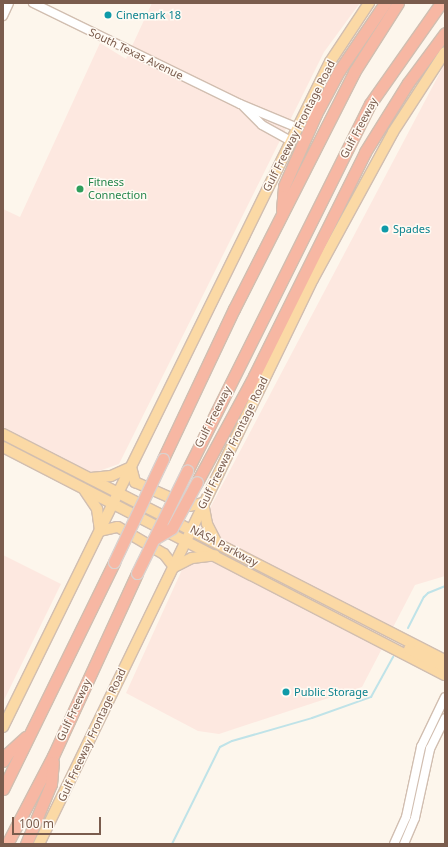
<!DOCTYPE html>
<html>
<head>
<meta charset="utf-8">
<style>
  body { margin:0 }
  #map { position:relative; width:448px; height:847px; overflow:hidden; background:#fdf6ec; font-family:"Noto Sans",sans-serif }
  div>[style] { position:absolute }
  .commercial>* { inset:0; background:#fde8e0 }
  .stream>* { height:2px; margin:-1px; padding:0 1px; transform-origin:1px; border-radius:1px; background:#bfe3e8 }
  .roads { filter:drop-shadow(1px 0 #d1beb0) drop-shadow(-1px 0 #d1beb0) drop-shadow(0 1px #d1beb0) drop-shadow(0 -1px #d1beb0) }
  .minor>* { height:8px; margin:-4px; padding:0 4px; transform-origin:4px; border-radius:4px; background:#fff }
  .major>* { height:10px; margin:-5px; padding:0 5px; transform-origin:5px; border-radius:5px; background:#fbd9a5 }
  .highway>* { height:11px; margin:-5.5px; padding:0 5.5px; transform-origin:5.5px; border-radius:5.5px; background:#f7b7a3 }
  .bridges { filter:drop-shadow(1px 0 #dad1cd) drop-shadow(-1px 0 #dad1cd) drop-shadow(0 1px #dad1cd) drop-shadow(0 -1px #dad1cd) }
  .highway-bridge>* { height:11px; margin:-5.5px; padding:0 5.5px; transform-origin:5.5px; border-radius:5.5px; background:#f7b7a3 }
  .dots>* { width:11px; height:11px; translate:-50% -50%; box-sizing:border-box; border:2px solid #fffaf3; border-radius:50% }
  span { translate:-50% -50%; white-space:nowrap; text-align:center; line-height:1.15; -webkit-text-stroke:3px #fffaf3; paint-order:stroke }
  .culture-label { font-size:11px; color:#0d838f }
  .left { translate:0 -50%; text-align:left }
  .street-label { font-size:11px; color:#7a5c4d }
  .leisure-label { font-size:11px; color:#27864d }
  .frame { position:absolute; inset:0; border:4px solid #7a5c4d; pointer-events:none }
  .scale { position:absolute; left:12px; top:817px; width:89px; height:18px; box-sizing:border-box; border:2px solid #7a5c4d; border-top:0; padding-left:5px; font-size:12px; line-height:14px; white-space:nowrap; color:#7a5c4d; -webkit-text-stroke:3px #fffaf3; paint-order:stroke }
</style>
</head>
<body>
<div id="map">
  <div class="commercial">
    <i style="clip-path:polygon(152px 3px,360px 3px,324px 52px,119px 464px,93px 473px,3px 427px,3px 209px,20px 217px,100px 43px,126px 59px)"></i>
    <i style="clip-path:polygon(445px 63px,445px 576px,415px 585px,362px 687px,219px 734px,198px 731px,126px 693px,210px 508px)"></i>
    <i style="clip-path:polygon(3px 555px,61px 584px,3px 702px)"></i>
  </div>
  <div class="stream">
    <i style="left:408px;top:628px;width:35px;rotate:-63deg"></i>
    <i style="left:424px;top:597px;width:6px;rotate:-45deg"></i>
    <i style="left:428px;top:593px;width:18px;rotate:-22deg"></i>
    <i style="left:172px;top:844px;width:108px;rotate:-63.7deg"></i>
    <i style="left:220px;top:747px;width:13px;rotate:-27deg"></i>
    <i style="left:232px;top:741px;width:83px;rotate:-16deg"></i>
    <i style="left:312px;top:718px;width:63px;rotate:-19.6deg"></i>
    <i style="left:371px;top:697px;width:46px;rotate:-61.2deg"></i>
  </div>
  <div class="roads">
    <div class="minor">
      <i style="left:33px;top:3px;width:230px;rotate:26deg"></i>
      <i style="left:240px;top:104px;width:63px;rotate:22.5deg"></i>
      <i style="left:3px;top:16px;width:14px;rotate:-65deg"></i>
      <i style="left:244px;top:107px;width:25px;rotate:45deg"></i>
      <i style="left:262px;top:125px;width:33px;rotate:29deg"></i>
      <i style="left:394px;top:844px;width:30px;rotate:-66deg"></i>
      <i style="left:406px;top:817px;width:72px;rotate:-77.9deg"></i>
      <i style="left:421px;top:747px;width:55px;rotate:-64.4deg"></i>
      <i style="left:404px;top:844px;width:28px;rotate:-67deg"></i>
      <i style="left:415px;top:818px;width:71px;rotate:-77.7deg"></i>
      <i style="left:430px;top:749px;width:34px;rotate:-64deg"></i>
    </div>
    <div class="major">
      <i style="left:3px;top:434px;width:496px;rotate:27.1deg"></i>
      <i style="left:3px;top:447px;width:497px;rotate:27.3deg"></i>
      <i style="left:131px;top:467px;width:16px;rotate:75deg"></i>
      <i style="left:135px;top:482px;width:59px;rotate:24deg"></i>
      <i style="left:189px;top:506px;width:14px;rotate:-12deg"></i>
      <i style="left:203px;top:503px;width:21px;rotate:79deg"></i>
      <i style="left:207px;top:524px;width:20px;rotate:63deg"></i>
      <i style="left:91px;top:478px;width:20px;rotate:-6deg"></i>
      <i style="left:111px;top:476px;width:22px;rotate:-24deg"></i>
      <i style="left:85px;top:491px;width:22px;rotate:56deg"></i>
      <i style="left:97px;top:509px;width:22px;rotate:82deg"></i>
      <i style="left:100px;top:531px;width:18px;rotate:-13deg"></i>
      <i style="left:118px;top:527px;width:53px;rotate:30.4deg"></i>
      <i style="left:164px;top:554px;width:16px;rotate:52deg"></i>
      <i style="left:174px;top:567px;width:20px;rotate:-27deg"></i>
      <i style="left:192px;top:558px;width:23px;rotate:-7deg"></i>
      <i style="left:409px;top:649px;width:40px;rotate:26.6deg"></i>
      <i style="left:3px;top:727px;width:741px;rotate:-63.82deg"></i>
      <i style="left:330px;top:62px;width:71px;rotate:-56.5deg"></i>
      <i style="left:39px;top:844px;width:628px;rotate:-64.13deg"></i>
      <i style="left:313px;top:279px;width:167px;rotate:-61.4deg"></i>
      <i style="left:393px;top:132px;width:95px;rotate:-57deg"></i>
    </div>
    <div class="highway">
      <i style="left:282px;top:210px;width:24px;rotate:-85deg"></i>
      <i style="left:284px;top:186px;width:79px;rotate:-66deg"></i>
      <i style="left:316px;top:114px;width:49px;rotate:-61.9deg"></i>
      <i style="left:339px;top:71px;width:82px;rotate:-55.9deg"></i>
      <i style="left:163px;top:459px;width:166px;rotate:-64.7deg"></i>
      <i style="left:234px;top:309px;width:266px;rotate:-63.1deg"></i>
      <i style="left:354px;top:72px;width:82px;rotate:-57.5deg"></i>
      <i style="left:187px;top:471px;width:410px;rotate:-63.5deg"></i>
      <i style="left:370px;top:104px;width:123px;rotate:-54.9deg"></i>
      <i style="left:197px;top:482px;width:120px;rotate:-61.7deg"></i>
      <i style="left:254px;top:376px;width:250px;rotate:-63.6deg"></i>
      <i style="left:365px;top:152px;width:81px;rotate:-58.1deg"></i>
      <i style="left:408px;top:83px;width:62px;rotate:-53.5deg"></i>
      <i style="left:3px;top:761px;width:9px;rotate:-58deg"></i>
      <i style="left:8px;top:753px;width:24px;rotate:-42deg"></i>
      <i style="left:3px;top:789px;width:253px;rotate:-63.9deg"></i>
      <i style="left:7px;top:844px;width:99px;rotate:-62.4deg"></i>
      <i style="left:53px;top:756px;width:201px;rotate:-65.3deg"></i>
      <i style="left:26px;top:844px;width:65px;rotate:-67.4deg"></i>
      <i style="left:51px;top:784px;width:22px;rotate:-85deg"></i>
    </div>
  </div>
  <div class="bridges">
    <div class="highway-bridge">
      <i style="left:154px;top:539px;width:21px;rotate:-31deg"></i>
      <i style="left:172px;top:528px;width:52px;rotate:-61.5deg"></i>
      <i style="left:114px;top:562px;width:114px;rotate:-64.6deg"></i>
      <i style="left:137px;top:573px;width:114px;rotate:-63.9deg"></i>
    </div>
  </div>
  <div class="dots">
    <i style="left:108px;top:15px;background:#0f9aa8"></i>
    <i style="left:80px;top:189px;background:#2e9e5b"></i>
    <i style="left:385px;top:229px;background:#0f9aa8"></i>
    <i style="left:286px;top:692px;background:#0f9aa8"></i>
  </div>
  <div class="culture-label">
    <span class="left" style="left:116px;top:15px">Cinemark 18</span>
    <span class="left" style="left:393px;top:229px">Spades</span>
    <span class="left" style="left:294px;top:692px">Public Storage</span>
  </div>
  <div class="street-label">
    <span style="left:136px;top:54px;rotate:26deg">South Texas Avenue</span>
    <span style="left:299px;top:126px;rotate:-63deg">Gulf Freeway Frontage Road</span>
    <span style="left:359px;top:128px;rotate:-62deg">Gulf Freeway</span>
    <span style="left:213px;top:417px;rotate:-63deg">Gulf Freeway</span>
    <span style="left:233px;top:443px;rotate:-64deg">Gulf Freeway Frontage Road</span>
    <span style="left:224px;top:546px;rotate:28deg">NASA Parkway</span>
    <span style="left:74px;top:710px;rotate:-65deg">Gulf Freeway</span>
    <span style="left:92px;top:735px;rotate:-65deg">Gulf Freeway Frontage Road</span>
  </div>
  <div class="leisure-label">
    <span class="left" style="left:88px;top:189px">Fitness<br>Connection</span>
  </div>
  <div class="frame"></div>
  <div class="scale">100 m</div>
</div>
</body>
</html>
